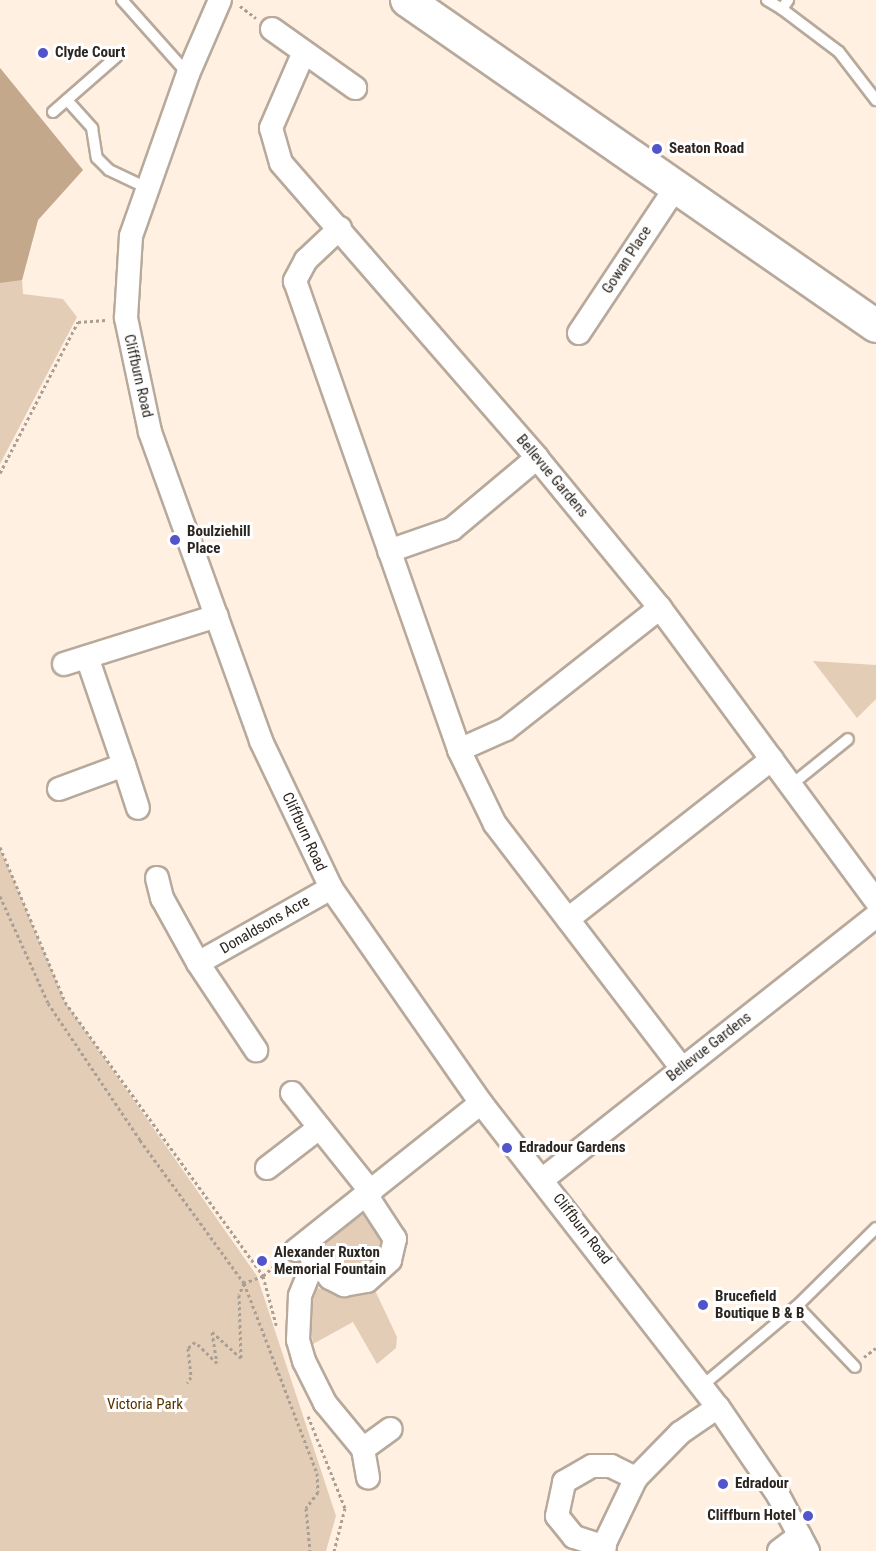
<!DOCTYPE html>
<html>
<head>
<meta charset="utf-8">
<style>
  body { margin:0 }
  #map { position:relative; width:876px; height:1551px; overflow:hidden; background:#fff0e1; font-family:"Roboto Condensed",sans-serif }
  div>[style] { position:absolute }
  .green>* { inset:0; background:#e3cdb7 }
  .forest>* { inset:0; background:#c4a88c }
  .path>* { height:3px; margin-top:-1.5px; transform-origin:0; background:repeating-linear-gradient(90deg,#aa9f94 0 3px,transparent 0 6px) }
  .roads { filter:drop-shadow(2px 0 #b7a99b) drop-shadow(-2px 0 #b7a99b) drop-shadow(0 2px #b7a99b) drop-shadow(0 -2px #b7a99b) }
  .lane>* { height:10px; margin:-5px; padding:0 5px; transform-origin:5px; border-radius:5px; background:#fff }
  .street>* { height:22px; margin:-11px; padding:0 11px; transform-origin:11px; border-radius:11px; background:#fff }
  .secondary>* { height:32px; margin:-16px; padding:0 16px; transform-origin:16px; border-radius:16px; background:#fff }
  .dots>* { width:16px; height:16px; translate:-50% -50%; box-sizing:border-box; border:3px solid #fff; border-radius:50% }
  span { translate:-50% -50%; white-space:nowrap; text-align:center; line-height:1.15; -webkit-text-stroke:6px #fff; paint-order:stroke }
  .poi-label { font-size:15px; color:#2c2621; font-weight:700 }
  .left { translate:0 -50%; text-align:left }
  .right { translate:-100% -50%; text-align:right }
  .street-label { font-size:15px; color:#2c2621 }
  .park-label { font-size:15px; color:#573200 }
</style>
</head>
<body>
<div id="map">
  <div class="green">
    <i style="clip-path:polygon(0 68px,83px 170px,38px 220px,22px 280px,23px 294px,63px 299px,77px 317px,0 464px)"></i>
    <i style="clip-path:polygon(813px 661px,876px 665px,876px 699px,857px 718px)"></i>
    <i style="clip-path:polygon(0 848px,65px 1002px,257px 1276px,336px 1516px,326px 1551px,0 1551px)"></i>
    <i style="clip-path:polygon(362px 1215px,379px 1220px,386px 1250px,352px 1279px,325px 1262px,323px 1244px)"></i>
    <i style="clip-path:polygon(373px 1286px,397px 1337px,396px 1348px,377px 1364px,353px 1322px,313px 1344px,309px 1312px,317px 1288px,350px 1295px)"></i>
  </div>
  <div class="forest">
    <i style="clip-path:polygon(0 68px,83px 170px,38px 220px,22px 280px,0 283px)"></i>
  </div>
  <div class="path">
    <i style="left:240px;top:6px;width:20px;rotate:37deg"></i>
    <i style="left:0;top:473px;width:170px;rotate:-62.7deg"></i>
    <i style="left:78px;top:322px;width:28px;rotate:-4deg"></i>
    <i style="left:0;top:847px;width:168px;rotate:67.2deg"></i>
    <i style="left:65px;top:1002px;width:338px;rotate:54.1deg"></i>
    <i style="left:263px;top:1276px;width:54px;rotate:74.9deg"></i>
    <i style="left:0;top:896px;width:117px;rotate:65.8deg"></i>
    <i style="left:48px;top:1003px;width:165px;rotate:56.1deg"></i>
    <i style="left:140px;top:1140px;width:177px;rotate:54deg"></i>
    <i style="left:244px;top:1283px;width:13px;rotate:113deg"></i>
    <i style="left:239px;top:1295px;width:63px;rotate:88.2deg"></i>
    <i style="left:241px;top:1358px;width:39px;rotate:-138deg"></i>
    <i style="left:212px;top:1332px;width:31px;rotate:81deg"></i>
    <i style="left:217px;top:1363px;width:30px;rotate:-136deg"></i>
    <i style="left:195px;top:1342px;width:9px;rotate:139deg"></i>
    <i style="left:188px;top:1348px;width:29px;rotate:84deg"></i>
    <i style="left:191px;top:1377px;width:7px;rotate:124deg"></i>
    <i style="left:279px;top:1262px;width:21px;rotate:139deg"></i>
    <i style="left:263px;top:1276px;width:20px;rotate:160deg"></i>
    <i style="left:244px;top:1283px;width:204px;rotate:69deg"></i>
    <i style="left:317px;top:1473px;width:19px;rotate:87deg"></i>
    <i style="left:318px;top:1492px;width:20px;rotate:127deg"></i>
    <i style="left:306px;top:1508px;width:43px;rotate:84.7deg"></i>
    <i style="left:864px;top:1357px;width:15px;rotate:-37deg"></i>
    <i style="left:308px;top:1416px;width:99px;rotate:68.1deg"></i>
    <i style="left:345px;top:1508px;width:44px;rotate:104.3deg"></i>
  </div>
  <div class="roads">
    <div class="lane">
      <i style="left:122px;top:0;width:99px;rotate:48.3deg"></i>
      <i style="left:767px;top:0;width:17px;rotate:31deg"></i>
      <i style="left:782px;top:9px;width:11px;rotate:-56deg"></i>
      <i style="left:782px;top:9px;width:71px;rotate:37deg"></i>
      <i style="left:839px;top:52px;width:61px;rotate:52.4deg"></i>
      <i style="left:67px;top:100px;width:38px;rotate:48deg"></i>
      <i style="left:92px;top:128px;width:30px;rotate:81deg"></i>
      <i style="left:97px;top:158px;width:17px;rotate:45deg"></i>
      <i style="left:109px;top:170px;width:42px;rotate:25.3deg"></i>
      <i style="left:53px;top:112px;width:84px;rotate:-41.1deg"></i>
      <i style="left:791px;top:785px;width:73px;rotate:-38.9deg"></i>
      <i style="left:797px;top:1306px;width:111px;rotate:-44.6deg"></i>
      <i style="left:702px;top:1386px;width:124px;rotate:-40.1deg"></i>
      <i style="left:797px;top:1306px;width:84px;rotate:46.4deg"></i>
    </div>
    <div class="street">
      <i style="left:220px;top:0;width:81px;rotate:113.4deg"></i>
      <i style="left:188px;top:74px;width:172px;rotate:109.4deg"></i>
      <i style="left:131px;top:236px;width:82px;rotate:93.5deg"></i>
      <i style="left:126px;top:318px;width:116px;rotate:78.1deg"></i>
      <i style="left:150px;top:432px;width:328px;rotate:70.2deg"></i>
      <i style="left:261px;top:741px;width:163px;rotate:64.5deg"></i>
      <i style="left:331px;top:888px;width:262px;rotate:55.1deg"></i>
      <i style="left:481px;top:1103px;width:385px;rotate:52.1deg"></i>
      <i style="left:718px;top:1407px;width:107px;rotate:55.7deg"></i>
      <i style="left:778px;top:1495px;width:64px;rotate:61.8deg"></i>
      <i style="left:272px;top:29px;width:102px;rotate:35.4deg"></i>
      <i style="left:304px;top:52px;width:83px;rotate:113.5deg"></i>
      <i style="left:271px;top:128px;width:36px;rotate:74deg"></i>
      <i style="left:281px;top:163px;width:391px;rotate:49deg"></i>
      <i style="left:537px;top:458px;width:194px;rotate:50.6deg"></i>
      <i style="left:660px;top:608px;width:364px;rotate:53.6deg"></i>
      <i style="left:340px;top:228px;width:47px;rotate:136.7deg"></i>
      <i style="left:306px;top:260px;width:24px;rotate:118deg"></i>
      <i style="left:295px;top:281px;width:497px;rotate:70.7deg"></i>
      <i style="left:459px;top:750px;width:82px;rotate:64.1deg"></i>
      <i style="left:495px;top:824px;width:308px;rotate:52.6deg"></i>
      <i style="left:579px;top:333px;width:175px;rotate:-56.4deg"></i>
      <i style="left:389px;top:551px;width:67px;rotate:-19.2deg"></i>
      <i style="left:452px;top:529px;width:111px;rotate:-39.9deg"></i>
      <i style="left:64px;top:664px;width:160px;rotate:-17.4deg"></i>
      <i style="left:459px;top:750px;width:51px;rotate:-24.1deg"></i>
      <i style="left:506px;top:729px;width:196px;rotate:-38.2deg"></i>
      <i style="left:124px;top:765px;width:45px;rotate:72deg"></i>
      <i style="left:59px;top:789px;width:69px;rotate:-20.3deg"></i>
      <i style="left:124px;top:765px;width:114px;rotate:-108.9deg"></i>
      <i style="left:157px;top:878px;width:21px;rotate:76deg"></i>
      <i style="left:162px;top:898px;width:74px;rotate:61deg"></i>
      <i style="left:198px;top:963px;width:105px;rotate:56.3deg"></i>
      <i style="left:568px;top:919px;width:259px;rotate:-38.1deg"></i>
      <i style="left:198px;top:963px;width:153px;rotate:-29.4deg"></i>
      <i style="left:292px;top:1093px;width:127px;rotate:51.4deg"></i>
      <i style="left:267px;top:1168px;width:66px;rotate:-37.6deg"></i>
      <i style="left:543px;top:1179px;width:424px;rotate:-38.3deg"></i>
      <i style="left:296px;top:1250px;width:236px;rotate:-38.5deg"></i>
      <i style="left:306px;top:1250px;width:37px;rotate:49deg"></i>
      <i style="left:330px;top:1278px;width:16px;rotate:27deg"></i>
      <i style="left:344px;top:1285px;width:23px;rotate:-10deg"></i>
      <i style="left:367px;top:1281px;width:31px;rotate:-42deg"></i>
      <i style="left:390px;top:1260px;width:22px;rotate:-77deg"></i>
      <i style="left:395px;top:1239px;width:51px;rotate:-123.1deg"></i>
      <i style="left:314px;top:1261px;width:38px;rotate:112deg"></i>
      <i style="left:300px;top:1296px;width:44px;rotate:92.6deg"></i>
      <i style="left:298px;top:1340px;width:22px;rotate:74deg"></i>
      <i style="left:304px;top:1361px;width:47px;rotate:63.4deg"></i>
      <i style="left:325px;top:1403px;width:60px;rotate:50.4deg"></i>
      <i style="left:363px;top:1449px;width:29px;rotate:80deg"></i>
      <i style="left:363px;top:1449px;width:34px;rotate:-36deg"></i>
      <i style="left:605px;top:1547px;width:33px;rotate:-162deg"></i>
      <i style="left:574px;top:1537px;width:27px;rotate:-129deg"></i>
      <i style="left:557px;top:1516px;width:35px;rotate:-78deg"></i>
      <i style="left:564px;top:1482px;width:32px;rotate:-30deg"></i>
      <i style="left:592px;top:1466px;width:19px"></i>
      <i style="left:611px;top:1466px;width:28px;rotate:26deg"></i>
      <i style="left:601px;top:1551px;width:81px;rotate:-64.4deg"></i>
      <i style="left:636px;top:1478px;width:63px;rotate:-45.6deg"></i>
      <i style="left:680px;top:1433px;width:46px;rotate:-34.4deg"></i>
      <i style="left:779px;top:1551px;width:26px;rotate:-37deg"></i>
    </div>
    <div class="secondary">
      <i style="left:407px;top:0;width:571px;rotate:34.8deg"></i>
    </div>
  </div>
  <div class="dots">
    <i style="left:43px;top:53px;background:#5254cb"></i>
    <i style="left:657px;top:149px;background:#5254cb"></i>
    <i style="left:175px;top:540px;background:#5254cb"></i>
    <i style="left:507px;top:1148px;background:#5254cb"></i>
    <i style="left:262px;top:1261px;background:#5254cb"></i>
    <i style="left:703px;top:1305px;background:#5254cb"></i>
    <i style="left:723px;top:1484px;background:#5254cb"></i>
    <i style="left:808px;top:1516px;background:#5254cb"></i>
  </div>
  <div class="poi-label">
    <span class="left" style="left:55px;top:53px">Clyde Court</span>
    <span class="left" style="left:669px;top:149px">Seaton Road</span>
    <span class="left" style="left:187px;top:540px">Boulziehill<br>Place</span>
    <span class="left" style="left:519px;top:1148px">Edradour Gardens</span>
    <span class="left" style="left:274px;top:1261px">Alexander Ruxton<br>Memorial Fountain</span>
    <span class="left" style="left:715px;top:1305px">Brucefield<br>Boutique B &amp; B</span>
    <span class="left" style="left:735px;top:1484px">Edradour</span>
    <span class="right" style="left:796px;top:1516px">Cliffburn Hotel</span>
  </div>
  <div class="street-label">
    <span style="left:627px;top:260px;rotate:-57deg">Gowan Place</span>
    <span style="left:138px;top:376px;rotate:77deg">Cliffburn Road</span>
    <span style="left:552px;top:476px;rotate:50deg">Bellevue Gardens</span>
    <span style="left:304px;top:832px;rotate:65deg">Cliffburn Road</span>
    <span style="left:265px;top:925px;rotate:-30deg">Donaldsons Acre</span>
    <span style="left:709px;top:1047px;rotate:-38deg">Bellevue Gardens</span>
    <span style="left:582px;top:1229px;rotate:52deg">Cliffburn Road</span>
  </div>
  <div class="park-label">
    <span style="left:145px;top:1405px">Victoria Park</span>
  </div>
</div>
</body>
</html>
